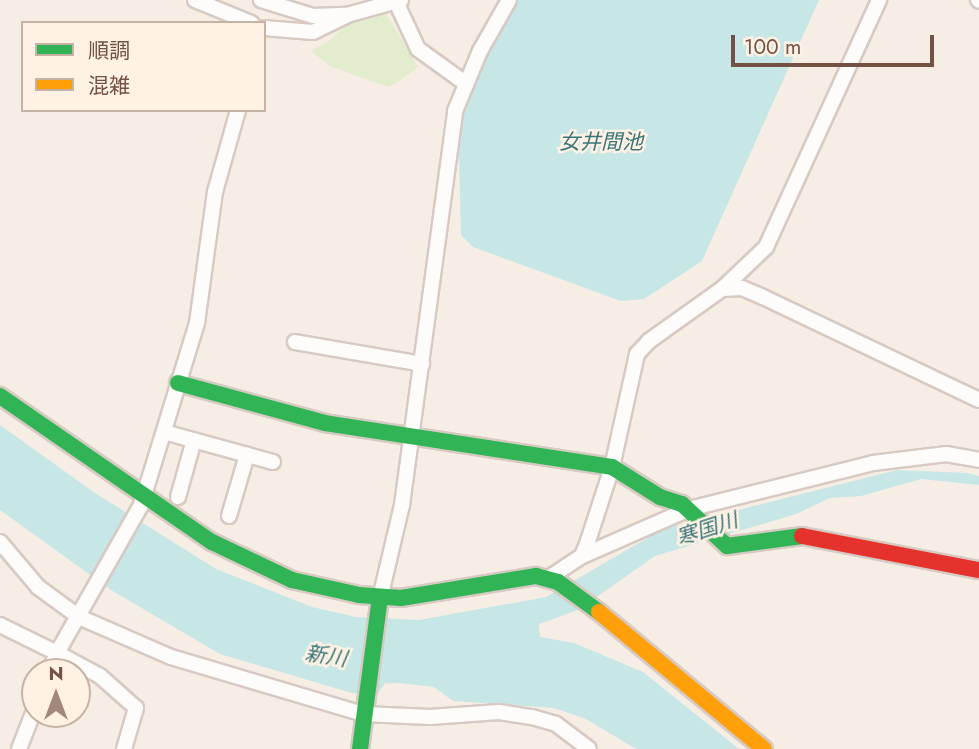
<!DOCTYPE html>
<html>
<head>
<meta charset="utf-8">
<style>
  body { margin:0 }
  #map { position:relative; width:979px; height:749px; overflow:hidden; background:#f6ede4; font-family:Jost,"Noto Sans JP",sans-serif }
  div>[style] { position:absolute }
  .green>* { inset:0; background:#e3eccd }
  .water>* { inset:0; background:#c6e7e6 }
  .roads { filter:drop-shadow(2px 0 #d7cac3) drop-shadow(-2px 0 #d7cac3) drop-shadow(0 2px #d7cac3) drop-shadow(0 -2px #d7cac3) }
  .street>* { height:14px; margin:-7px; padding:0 7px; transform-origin:7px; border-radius:7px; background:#fefcfb }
  .fast>* { height:16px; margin:-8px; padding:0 8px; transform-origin:8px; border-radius:8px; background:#30b455 }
  .slow>* { height:16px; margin:-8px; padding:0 8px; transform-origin:8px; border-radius:8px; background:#ff9f0a }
  .jam>* { height:16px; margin:-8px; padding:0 8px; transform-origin:8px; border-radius:8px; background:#e5322d }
  span { translate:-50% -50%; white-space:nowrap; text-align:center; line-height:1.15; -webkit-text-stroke:5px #fff2e4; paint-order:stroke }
  .water-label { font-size:21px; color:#38767b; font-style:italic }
  .legend { position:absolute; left:21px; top:21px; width:245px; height:91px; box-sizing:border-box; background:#fff2e4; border:2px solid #c7b2a4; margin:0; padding:9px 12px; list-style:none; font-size:21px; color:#745144 }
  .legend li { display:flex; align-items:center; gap:14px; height:35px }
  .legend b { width:35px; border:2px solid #c7b2a4 }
  .north { position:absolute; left:21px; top:658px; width:70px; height:70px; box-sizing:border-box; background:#fff2e4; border:2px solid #c7b2a4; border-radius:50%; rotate:0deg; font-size:19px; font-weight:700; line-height:28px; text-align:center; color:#745144 }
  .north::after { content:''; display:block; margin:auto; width:24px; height:32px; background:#a2887c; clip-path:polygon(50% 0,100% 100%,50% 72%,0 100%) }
  .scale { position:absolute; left:731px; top:35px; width:203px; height:32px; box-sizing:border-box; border:4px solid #745144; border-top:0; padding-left:9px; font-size:21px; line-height:24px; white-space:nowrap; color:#745144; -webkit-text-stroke:5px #fff2e4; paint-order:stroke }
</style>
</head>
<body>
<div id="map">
  <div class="green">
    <i style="clip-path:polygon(385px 12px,418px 67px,395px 84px,387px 87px,330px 66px,311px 51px,330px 40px,351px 20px)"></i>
  </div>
  <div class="water">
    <i style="clip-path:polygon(517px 0,819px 0,702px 261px,644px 299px,621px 301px,473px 247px,461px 235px,458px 122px,472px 79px)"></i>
    <i style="clip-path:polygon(0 425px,95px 493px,216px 569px,312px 607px,356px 617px,419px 620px,546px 597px,663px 529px,897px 470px,967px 473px,979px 476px,979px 485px,921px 479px,861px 496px,830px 498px,796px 514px,655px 556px,578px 610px,539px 624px,540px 637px,574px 643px,643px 672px,739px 749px,636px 749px,586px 719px,554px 708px,453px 701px,434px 687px,399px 683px,385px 683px,377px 695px,352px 693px,220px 654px,111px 590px,0 510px)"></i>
  </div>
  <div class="roads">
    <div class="street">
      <i style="left:195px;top:0;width:61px;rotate:22.3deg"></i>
      <i style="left:261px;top:0;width:54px;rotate:17.1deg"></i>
      <i style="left:313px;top:16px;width:34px;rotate:-2deg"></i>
      <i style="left:347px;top:15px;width:56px;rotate:-15.5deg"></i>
      <i style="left:978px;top:0;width:1px;rotate:45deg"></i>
      <i style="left:397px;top:4px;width:50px;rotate:65deg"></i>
      <i style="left:418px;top:49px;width:58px;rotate:35.9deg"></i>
      <i style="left:264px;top:28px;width:49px;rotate:4.7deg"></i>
      <i style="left:313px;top:32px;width:37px;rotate:-26deg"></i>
      <i style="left:723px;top:288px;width:59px;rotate:-43.6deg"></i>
      <i style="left:766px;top:247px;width:272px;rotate:-65.4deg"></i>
      <i style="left:295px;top:342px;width:129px;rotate:9.8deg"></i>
      <i style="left:164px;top:432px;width:113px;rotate:15.4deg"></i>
      <i style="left:178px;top:497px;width:59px;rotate:-74.3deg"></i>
      <i style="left:229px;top:516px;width:64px;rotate:-73.6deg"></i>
      <i style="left:0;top:542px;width:59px;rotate:49.8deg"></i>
      <i style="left:38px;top:587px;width:51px;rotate:36.2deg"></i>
      <i style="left:79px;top:617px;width:100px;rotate:23.5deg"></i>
      <i style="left:171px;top:657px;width:201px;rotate:16.5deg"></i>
      <i style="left:364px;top:714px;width:66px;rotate:2.6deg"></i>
      <i style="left:430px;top:717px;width:69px;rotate:-4.1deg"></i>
      <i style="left:499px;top:712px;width:33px;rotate:9deg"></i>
      <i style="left:532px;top:717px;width:25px;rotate:16deg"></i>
      <i style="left:556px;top:724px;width:41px;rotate:37.1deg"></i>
      <i style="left:582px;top:556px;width:117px;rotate:-23.7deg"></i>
      <i style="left:689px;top:509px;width:190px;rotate:-14deg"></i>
      <i style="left:873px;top:463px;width:74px;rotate:-7deg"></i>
      <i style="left:946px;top:454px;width:34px;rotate:10deg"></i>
      <i style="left:547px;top:579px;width:42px;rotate:-33.3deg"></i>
      <i style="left:582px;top:556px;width:16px;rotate:-68deg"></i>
      <i style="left:588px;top:541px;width:78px;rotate:-72deg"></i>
      <i style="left:612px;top:467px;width:116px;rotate:-77.5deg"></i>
      <i style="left:637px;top:354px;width:18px;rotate:-47deg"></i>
      <i style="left:649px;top:341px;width:90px;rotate:-35.5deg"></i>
      <i style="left:722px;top:289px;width:20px;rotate:-3deg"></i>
      <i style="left:742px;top:288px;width:23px;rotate:23deg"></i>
      <i style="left:763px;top:297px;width:239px;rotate:25.5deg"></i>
      <i style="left:380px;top:598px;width:96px;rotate:-76.7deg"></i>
      <i style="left:402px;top:505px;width:398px;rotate:-82.3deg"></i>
      <i style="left:455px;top:111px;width:65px;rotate:-67.4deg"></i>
      <i style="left:480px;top:51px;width:59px;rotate:-60.4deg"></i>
      <i style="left:0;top:625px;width:64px;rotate:26.2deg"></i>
      <i style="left:57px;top:653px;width:170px;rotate:-60.4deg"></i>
      <i style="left:141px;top:505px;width:190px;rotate:-72.9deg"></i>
      <i style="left:197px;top:323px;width:132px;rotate:-82.2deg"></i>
      <i style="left:215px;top:192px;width:85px;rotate:-74.3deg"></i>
      <i style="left:49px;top:672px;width:21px;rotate:-67deg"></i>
      <i style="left:57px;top:653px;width:49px;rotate:28.1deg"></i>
      <i style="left:100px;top:676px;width:48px;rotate:41.6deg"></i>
      <i style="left:136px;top:708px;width:43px;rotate:106.3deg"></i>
      <i style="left:19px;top:749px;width:44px;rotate:-68.7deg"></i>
    </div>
    <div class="fast">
      <i style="left:178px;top:383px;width:152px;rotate:15.2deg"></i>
      <i style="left:325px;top:423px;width:290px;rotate:8.7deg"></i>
      <i style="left:612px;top:467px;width:57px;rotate:32deg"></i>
      <i style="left:660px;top:497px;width:23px;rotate:18deg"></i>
      <i style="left:682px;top:504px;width:62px;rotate:43deg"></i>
      <i style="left:727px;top:546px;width:76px;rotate:-7.6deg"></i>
      <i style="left:0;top:396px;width:257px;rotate:34.6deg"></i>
      <i style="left:212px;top:542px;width:89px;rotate:25.4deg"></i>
      <i style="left:292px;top:580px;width:69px;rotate:12.6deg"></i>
      <i style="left:359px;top:595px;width:42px;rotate:4.1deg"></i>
      <i style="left:401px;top:598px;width:137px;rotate:-9.3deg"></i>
      <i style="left:536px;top:576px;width:23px;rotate:15deg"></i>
      <i style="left:558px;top:582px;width:51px;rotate:36.2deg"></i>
      <i style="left:360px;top:749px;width:152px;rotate:-82.5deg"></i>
    </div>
    <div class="slow">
      <i style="left:599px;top:612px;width:214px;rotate:39.7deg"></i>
    </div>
    <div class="jam">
      <i style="left:802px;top:536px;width:180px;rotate:10.9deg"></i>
    </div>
  </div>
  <div class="water-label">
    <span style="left:601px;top:142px">女井間池</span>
    <span style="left:707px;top:529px;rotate:-18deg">寒国川</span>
    <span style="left:326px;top:656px;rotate:9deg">新川</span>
  </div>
  <ul class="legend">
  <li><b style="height:9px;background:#30b455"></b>順調</li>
  <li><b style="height:9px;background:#ff9f0a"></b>混雑</li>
  </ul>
  <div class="north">N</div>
  <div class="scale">100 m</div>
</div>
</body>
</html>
